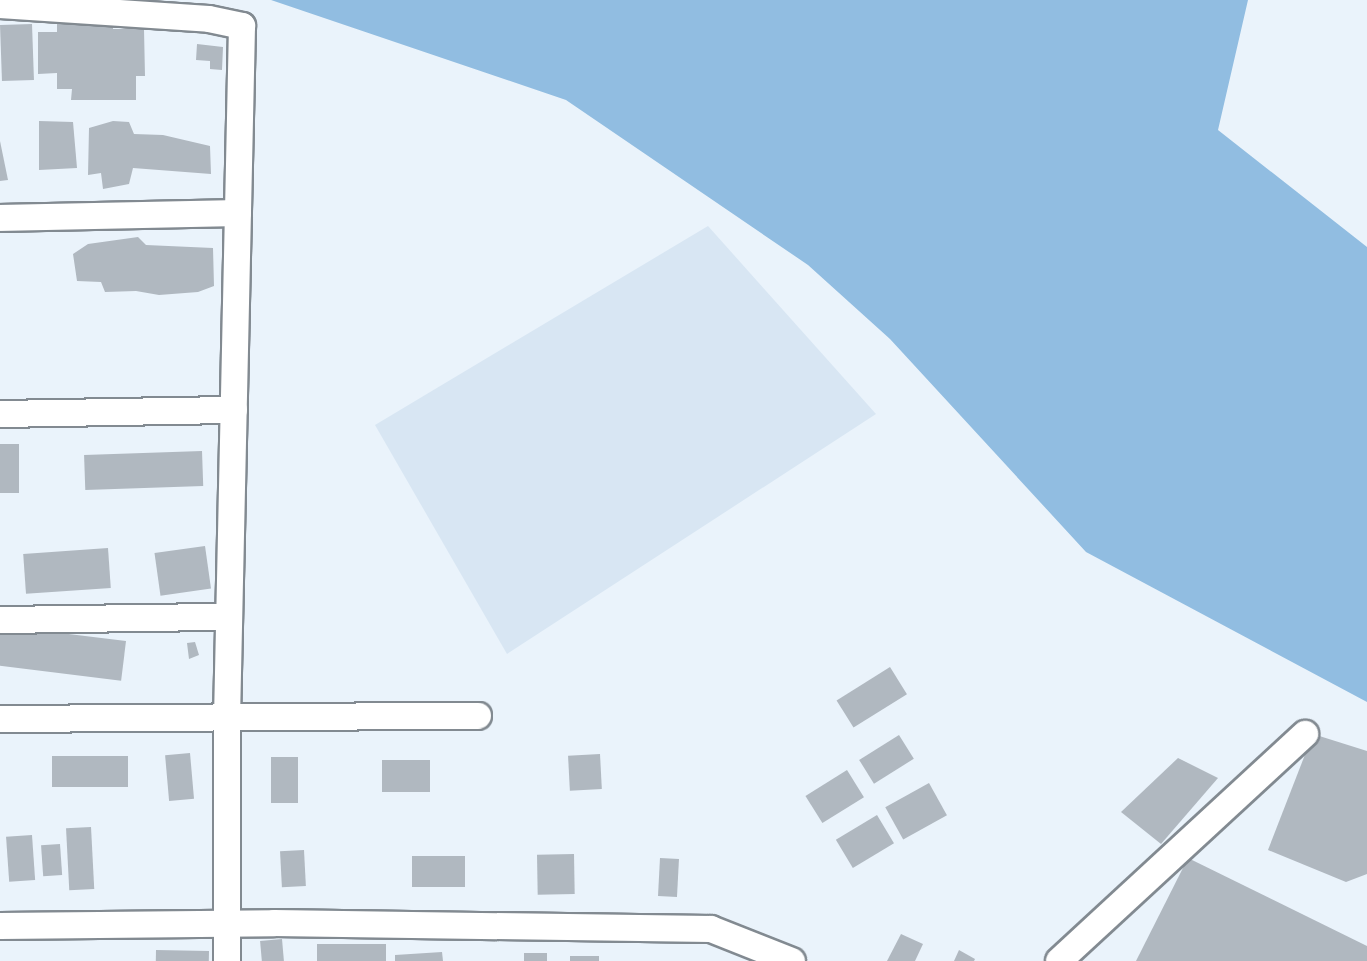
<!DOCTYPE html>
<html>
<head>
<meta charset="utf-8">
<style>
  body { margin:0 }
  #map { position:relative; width:1367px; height:961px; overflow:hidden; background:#eaf3fb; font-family:"PT Sans Narrow",sans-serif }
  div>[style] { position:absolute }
  .built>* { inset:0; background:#d8e6f3 }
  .water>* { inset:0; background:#91bde1 }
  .building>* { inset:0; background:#b0b8c0; transform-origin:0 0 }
  .roads { filter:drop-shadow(2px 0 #828a91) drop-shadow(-2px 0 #828a91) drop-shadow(0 2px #828a91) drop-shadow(0 -2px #828a91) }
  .minor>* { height:26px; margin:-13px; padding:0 13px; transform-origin:13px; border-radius:13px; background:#fff }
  span { translate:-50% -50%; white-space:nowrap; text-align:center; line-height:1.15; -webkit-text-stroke:5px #eaf3fb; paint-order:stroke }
</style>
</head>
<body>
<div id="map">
  <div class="built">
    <i style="clip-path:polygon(708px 226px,876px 414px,507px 654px,375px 425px)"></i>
  </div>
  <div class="water">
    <i style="clip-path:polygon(271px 0,1248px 0,1218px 130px,1367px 247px,1367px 702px,1086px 552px,890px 339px,808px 265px,566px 100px)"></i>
  </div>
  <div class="building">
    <i style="clip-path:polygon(57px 16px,113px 16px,113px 29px,144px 29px,145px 76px,136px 76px,136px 100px,71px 100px,72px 89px,57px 89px,57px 73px,38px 74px,38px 32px,57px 32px)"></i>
    <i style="left:32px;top:24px;width:56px;height:32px;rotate:88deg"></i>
    <i style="clip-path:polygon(197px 44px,223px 47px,222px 70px,210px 69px,210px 61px,196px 60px)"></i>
    <i style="clip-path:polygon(39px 121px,73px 122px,77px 168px,39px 170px)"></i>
    <i style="clip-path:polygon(113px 121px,129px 122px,134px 134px,163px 135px,210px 146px,211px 174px,133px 168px,129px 184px,103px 189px,101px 173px,88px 175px,89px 128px)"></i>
    <i style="clip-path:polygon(0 141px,8px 180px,0 181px)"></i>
    <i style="clip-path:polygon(138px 237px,146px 245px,213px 248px,214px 286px,198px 292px,159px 295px,136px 291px,105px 292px,101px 282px,77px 281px,73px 254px,88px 244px)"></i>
    <i style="left:0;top:444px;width:19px;height:49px"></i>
    <i style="left:202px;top:451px;width:35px;height:118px;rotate:88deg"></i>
    <i style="left:205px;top:546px;width:43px;height:51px;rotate:82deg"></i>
    <i style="left:108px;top:548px;width:40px;height:85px;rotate:86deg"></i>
    <i style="left:126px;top:641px;width:40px;height:126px;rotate:97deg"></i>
    <i style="clip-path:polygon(195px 642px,199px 655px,189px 659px,187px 643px)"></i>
    <i style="left:890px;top:667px;width:32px;height:63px;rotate:58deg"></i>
    <i style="clip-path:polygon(1313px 734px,1367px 751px,1367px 874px,1346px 882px,1268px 850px)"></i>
    <i style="left:899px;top:735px;width:28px;height:47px;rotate:58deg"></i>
    <i style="left:190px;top:753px;width:46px;height:25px;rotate:85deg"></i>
    <i style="left:600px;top:754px;width:35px;height:32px;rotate:87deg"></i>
    <i style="left:52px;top:756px;width:76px;height:31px"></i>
    <i style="left:271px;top:757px;width:27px;height:46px"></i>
    <i style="clip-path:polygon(1178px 758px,1218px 778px,1161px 844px,1121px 812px)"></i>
    <i style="left:382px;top:760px;width:48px;height:32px"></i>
    <i style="left:847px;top:770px;width:32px;height:49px;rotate:58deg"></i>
    <i style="left:929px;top:783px;width:37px;height:50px;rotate:61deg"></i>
    <i style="left:877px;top:815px;width:33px;height:48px;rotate:59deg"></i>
    <i style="left:91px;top:827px;width:62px;height:25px;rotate:87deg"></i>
    <i style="left:32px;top:835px;width:45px;height:26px;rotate:86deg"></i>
    <i style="left:60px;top:844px;width:31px;height:19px;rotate:86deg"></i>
    <i style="left:304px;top:850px;width:36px;height:24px;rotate:87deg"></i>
    <i style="left:574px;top:854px;width:40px;height:37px;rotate:89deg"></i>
    <i style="left:412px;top:856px;width:53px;height:31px"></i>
    <i style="left:660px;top:858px;width:19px;height:38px;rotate:3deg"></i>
    <i style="clip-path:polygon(1188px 858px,1367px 946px,1367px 961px,1136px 961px)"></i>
    <i style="clip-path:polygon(901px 934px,923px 944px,915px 961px,887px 961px)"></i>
    <i style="left:282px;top:939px;width:22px;height:22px;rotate:85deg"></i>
    <i style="left:386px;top:944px;width:17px;height:69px;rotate:90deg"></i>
    <i style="left:156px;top:950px;width:53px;height:11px;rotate:1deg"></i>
    <i style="clip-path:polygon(959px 950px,975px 959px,974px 961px,954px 961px)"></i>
    <i style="clip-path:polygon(442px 952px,443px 961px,395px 961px,395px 955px)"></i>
    <i style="left:547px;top:953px;width:8px;height:23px;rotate:90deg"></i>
    <i style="left:570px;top:956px;width:29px;height:5px"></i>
  </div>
  <div class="roads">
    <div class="minor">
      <i style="left:0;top:5px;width:209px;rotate:3.8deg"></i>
      <i style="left:209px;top:19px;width:34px;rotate:12deg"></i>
      <i style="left:242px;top:26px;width:692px;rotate:91.24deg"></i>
      <i style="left:227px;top:718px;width:243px;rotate:90deg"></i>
      <i style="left:0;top:218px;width:238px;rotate:-1.2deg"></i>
      <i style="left:0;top:414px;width:234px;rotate:-1deg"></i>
      <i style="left:0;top:620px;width:229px;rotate:-0.8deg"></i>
      <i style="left:0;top:719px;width:478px;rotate:-0.4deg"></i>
      <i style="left:0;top:926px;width:274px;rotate:-0.6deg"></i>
      <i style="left:274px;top:923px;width:437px;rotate:0.8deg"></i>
      <i style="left:711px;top:929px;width:87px;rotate:21.6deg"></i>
      <i style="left:1059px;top:961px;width:335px;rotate:-42.7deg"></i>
    </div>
  </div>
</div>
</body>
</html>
